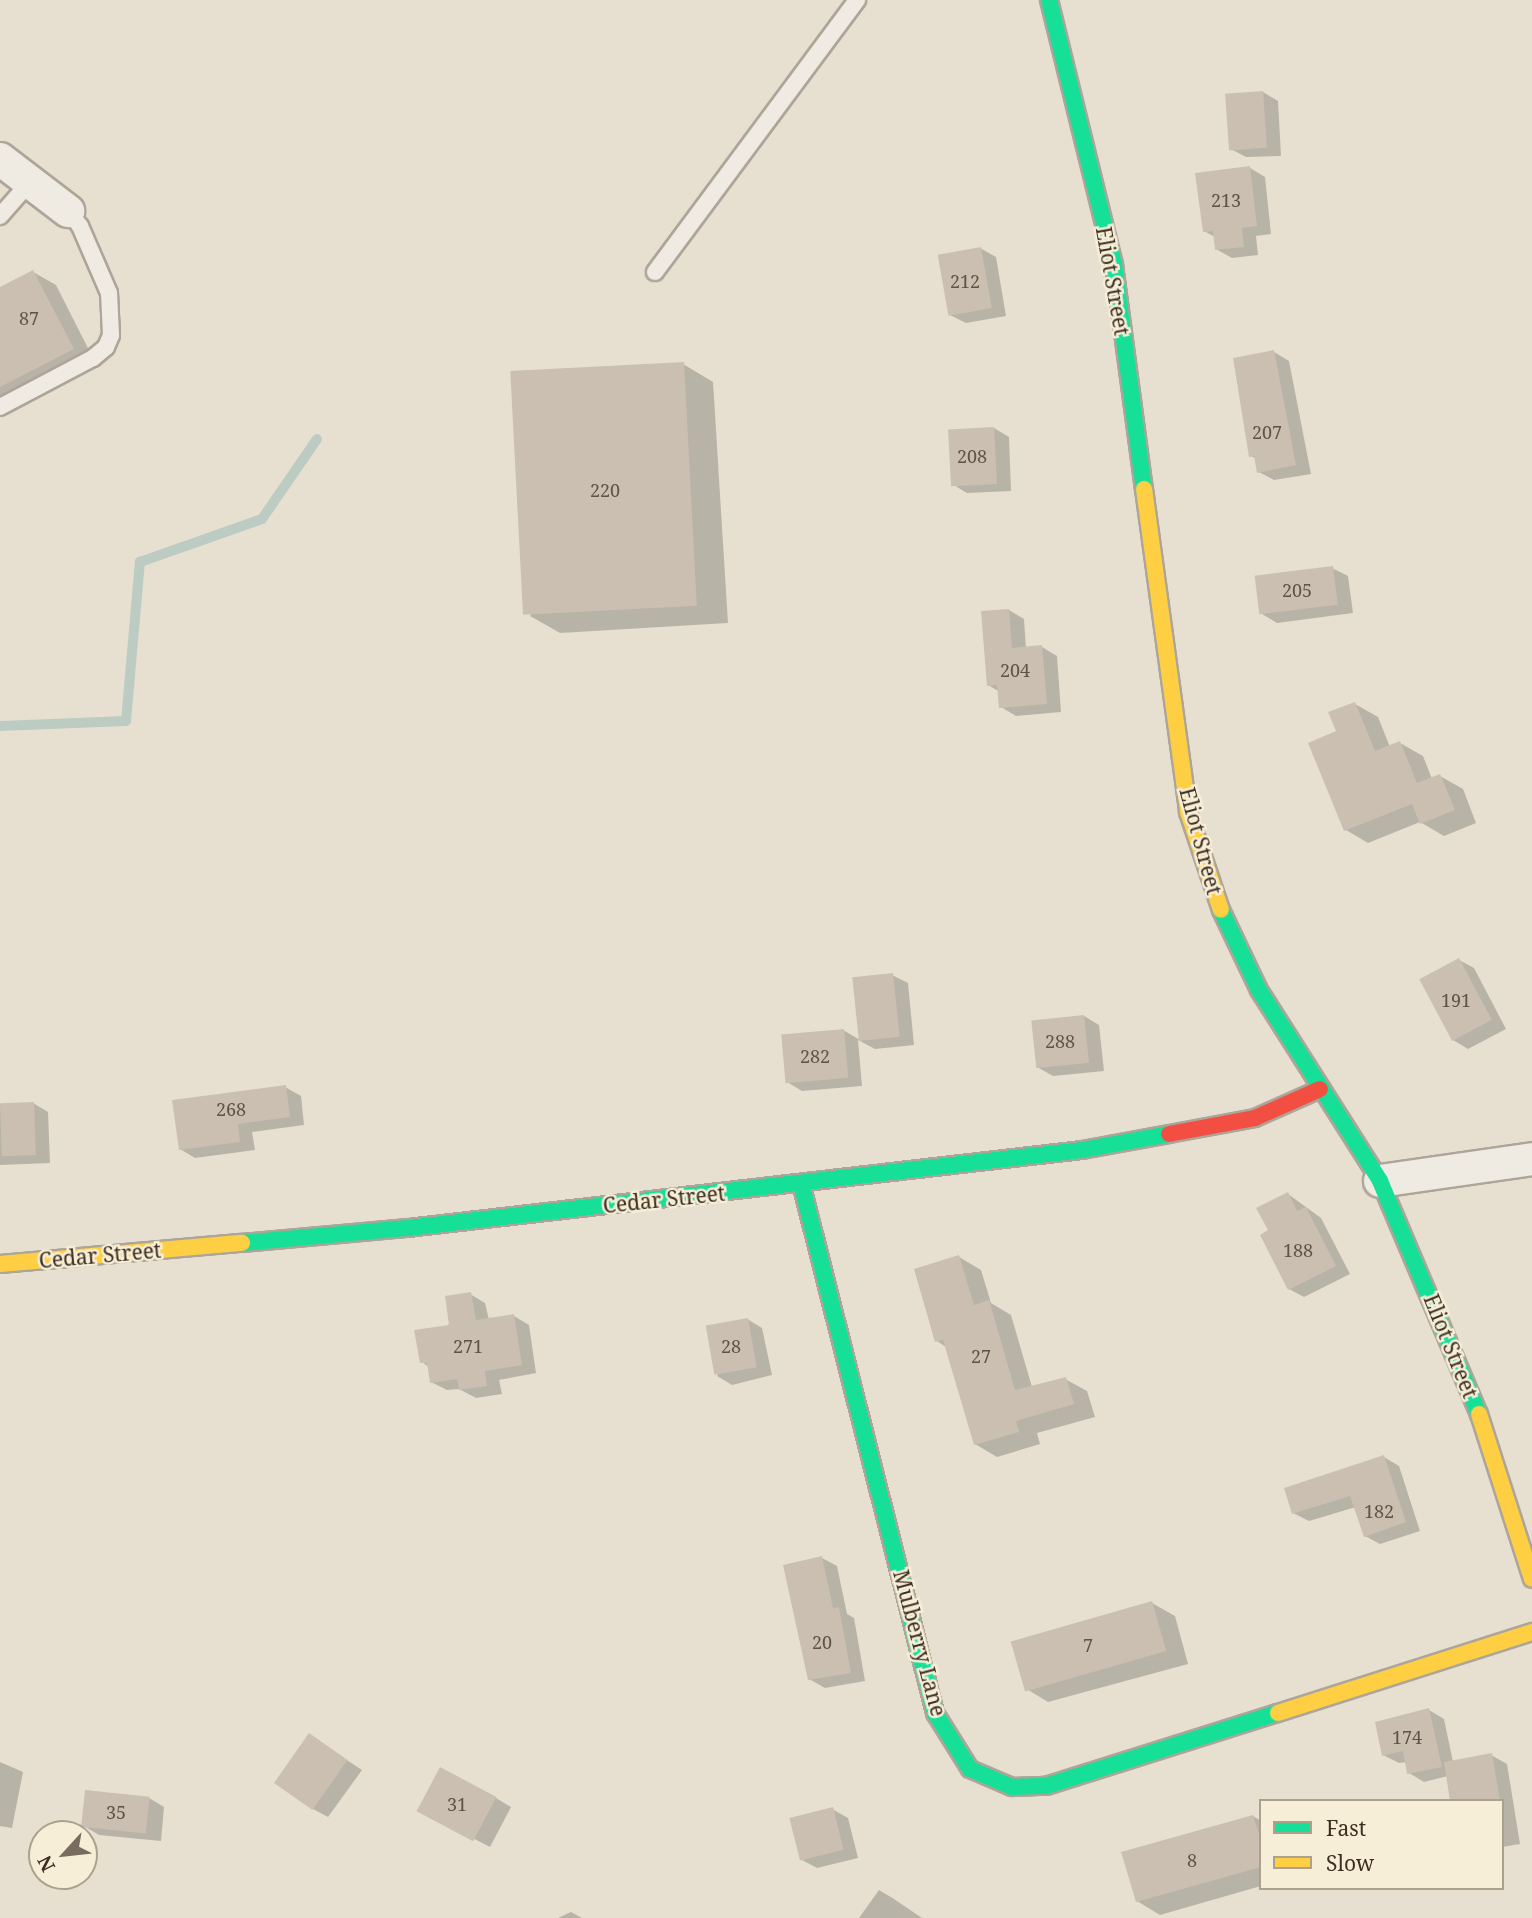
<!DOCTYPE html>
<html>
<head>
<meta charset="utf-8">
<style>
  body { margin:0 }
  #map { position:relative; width:1532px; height:1918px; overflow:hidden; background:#e7e0d1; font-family:"Noto Serif",serif }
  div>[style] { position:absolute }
  .shadow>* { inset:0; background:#0003 }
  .stream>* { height:10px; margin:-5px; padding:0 5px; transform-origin:5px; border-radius:5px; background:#bcccc2 }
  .building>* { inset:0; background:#cbbfb2; transform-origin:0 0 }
  .roads { filter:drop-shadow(2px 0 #ada599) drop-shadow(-2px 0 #ada599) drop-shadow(0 2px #ada599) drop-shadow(0 -2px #ada599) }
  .lane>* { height:16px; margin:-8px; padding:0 8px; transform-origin:8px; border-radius:8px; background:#efebe3 }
  .street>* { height:32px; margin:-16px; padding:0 16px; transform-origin:16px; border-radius:16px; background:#efebe3 }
  .fast>* { height:16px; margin:-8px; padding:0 8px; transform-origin:8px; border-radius:8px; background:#16e098 }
  .slow>* { height:16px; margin:-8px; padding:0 8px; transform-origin:8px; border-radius:8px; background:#ffcf43 }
  .jam>* { height:16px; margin:-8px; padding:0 8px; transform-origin:8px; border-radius:8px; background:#f24e42 }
  span { translate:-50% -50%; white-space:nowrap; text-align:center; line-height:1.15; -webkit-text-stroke:5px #f7eed8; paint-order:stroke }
  .number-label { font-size:18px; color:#605244 }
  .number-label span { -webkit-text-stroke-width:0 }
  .street-label { font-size:21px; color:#3d2e20 }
  .legend { position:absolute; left:1259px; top:1799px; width:245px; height:91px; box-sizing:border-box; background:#f7eed8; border:2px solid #ada18e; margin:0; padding:9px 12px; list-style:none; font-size:21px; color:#3d2e20 }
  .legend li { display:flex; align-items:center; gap:14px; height:35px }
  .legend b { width:35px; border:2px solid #ada18e }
  .north { position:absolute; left:28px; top:1820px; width:70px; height:70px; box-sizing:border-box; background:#f7eed8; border:2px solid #ada18e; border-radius:50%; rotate:243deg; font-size:19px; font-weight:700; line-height:28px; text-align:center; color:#3d2e20 }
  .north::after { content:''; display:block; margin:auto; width:24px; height:32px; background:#786c5e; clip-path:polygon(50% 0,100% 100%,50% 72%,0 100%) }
</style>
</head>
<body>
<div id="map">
  <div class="shadow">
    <i style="clip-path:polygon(1263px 92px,1278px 101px,1281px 156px,1246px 157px,1231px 149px)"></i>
    <i style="clip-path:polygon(1250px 168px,1265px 177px,1271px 234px,1256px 236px,1258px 255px,1232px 258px,1216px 249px,1215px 237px,1204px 231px)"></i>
    <i style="clip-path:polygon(980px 248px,996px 257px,1006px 316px,966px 323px,950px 315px)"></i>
    <i style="clip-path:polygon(33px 272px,56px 285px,95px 362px,0 411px,0 289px)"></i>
    <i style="clip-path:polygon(1274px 352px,1289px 361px,1311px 474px,1274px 480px,1259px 472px,1257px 459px,1251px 456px)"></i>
    <i style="clip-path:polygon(683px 364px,713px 382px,728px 623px,560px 633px,530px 616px)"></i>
    <i style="clip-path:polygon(994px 428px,1009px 437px,1011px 491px,967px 493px,952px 484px)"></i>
    <i style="clip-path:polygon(1332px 568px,1348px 576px,1353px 613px,1277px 623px,1262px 614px)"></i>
    <i style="clip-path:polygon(1009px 610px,1024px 619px,1026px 649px,1042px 647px,1057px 656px,1061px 712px,1016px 716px,1001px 707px,1000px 692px,988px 685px)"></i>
    <i style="clip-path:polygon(1355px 704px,1378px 717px,1390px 747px,1400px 743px,1423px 756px,1432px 779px,1440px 776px,1463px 789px,1476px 823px,1444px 836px,1420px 822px,1368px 843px,1346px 830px,1338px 732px)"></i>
    <i style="clip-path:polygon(1459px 960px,1474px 968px,1506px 1029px,1468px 1049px,1453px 1040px)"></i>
    <i style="clip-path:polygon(892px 975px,908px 983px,914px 1045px,875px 1049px,858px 1040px,862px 1086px,802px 1091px,787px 1082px,843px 1030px,860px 1040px)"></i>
    <i style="clip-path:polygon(1084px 1016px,1099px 1025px,1104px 1071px,1053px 1076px,1037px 1067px)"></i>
    <i style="clip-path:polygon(285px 1087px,301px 1096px,304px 1125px,252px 1132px,255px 1150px,195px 1158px,180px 1149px)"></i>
    <i style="clip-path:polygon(33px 1103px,48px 1112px,50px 1163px,0 1165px,0 1105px)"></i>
    <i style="clip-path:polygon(1288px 1194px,1321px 1218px,1350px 1274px,1304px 1297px,1289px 1289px)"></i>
    <i style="clip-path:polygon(959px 1257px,981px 1270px,991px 1303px,1011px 1315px,1032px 1387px,1065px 1379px,1087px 1391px,1095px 1417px,1037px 1433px,1040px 1444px,997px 1457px,975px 1444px,946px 1347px,937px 1341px)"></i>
    <i style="clip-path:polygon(470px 1294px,485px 1303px,489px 1320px,514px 1316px,529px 1325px,536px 1373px,499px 1380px,502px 1394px,476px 1398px,459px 1389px,447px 1390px,431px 1382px,429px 1367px,422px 1362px)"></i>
    <i style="clip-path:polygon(747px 1319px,762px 1328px,772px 1375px,732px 1385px,717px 1376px)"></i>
    <i style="clip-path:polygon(1384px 1457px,1399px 1466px,1420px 1531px,1380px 1544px,1365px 1536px,1356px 1507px,1309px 1521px,1293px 1513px)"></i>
    <i style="clip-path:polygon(822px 1558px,837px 1566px,847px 1614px,854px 1618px,865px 1681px,825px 1688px,809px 1679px)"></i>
    <i style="clip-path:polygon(1152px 1603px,1175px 1616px,1188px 1664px,1048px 1702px,1025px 1688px)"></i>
    <i style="clip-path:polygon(1429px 1710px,1444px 1719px,1453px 1762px,1491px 1755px,1507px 1764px,1520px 1844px,1502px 1847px,1502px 1801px,1452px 1801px,1448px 1776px,1424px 1782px,1409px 1773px,1407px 1762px,1399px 1763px,1383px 1755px)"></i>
    <i style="clip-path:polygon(309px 1735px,362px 1770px,328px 1817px,313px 1809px)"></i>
    <i style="clip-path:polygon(0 1762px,23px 1772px,12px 1828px,0 1826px)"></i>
    <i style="clip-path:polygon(149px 1798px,164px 1807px,161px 1841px,99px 1835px,84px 1826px)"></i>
    <i style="clip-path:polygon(496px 1798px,511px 1807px,490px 1847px,434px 1818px)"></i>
    <i style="clip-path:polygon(832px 1809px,848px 1818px,858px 1858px,817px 1868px,802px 1860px)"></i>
    <i style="clip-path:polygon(1253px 1816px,1261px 1821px,1261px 1886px,1160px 1915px,1137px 1901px)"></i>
    <i style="clip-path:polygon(879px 1890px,894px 1899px,922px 1918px,859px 1918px)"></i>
    <i style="clip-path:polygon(571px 1912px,582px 1918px,558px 1918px)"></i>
  </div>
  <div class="stream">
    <i style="left:0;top:726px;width:126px;rotate:-2.3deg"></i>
    <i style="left:126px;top:721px;width:160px;rotate:-85deg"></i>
    <i style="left:140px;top:562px;width:129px;rotate:-19.4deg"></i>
    <i style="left:262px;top:519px;width:97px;rotate:-55.5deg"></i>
  </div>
  <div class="building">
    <i style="left:1263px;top:91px;width:57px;height:38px;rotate:86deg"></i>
    <i style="clip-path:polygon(1250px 166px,1257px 226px,1242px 228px,1244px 247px,1215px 250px,1213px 231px,1203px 232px,1195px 173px)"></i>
    <i style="left:981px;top:247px;width:62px;height:44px;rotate:80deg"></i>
    <i style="clip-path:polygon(33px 270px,74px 349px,0 387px,0 287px)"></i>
    <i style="clip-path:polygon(1274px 350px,1296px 465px,1257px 473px,1254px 456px,1249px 457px,1233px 358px)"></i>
    <i style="left:684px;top:362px;width:244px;height:174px;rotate:87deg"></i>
    <i style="left:994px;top:427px;width:57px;height:46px;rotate:87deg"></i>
    <i style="left:1333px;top:566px;width:39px;height:79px;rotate:83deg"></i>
    <i style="clip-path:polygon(1009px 609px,1012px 648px,1042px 645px,1047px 704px,999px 708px,997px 685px,987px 686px,981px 611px)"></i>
    <i style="clip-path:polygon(1355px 702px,1375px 751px,1400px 741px,1417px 783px,1440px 774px,1455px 810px,1420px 824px,1412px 804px,1344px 831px,1308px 743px,1336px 731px,1328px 712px)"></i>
    <i style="left:1459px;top:958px;width:70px;height:45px;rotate:62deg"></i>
    <i style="left:893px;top:973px;width:64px;height:41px;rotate:84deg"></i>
    <i style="left:1084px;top:1015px;width:48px;height:53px;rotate:84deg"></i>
    <i style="left:844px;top:1029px;width:49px;height:63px;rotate:85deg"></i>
    <i style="clip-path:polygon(286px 1085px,290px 1117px,238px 1124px,240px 1142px,179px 1150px,172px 1100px)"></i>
    <i style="left:34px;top:1102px;width:53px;height:34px;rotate:88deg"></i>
    <i style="clip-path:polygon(1288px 1192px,1297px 1211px,1306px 1207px,1336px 1266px,1288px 1290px,1260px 1235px,1268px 1230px,1256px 1208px)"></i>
    <i style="clip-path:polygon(959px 1255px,974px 1305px,989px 1300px,1015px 1390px,1066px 1377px,1074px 1404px,1016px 1421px,1019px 1432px,974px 1445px,943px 1340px,935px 1342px,914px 1269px)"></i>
    <i style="clip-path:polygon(471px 1292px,476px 1320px,514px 1314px,522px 1365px,485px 1371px,487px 1386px,459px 1390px,457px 1379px,430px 1383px,427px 1363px,420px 1363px,414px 1330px,449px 1325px,445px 1296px)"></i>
    <i style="left:748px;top:1318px;width:50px;height:43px;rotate:80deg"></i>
    <i style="clip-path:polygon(1384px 1455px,1406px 1522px,1364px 1537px,1350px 1496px,1292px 1514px,1284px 1488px)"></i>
    <i style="clip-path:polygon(822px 1556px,833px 1608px,839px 1607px,851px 1673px,808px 1680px,783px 1565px)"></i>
    <i style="left:1152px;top:1601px;width:52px;height:147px;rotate:74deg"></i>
    <i style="clip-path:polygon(1429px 1708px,1442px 1767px,1407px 1774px,1403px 1751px,1382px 1756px,1375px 1722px)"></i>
    <i style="left:309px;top:1733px;width:47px;height:61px;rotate:35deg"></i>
    <i style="clip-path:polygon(1492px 1753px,1500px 1801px,1450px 1801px,1444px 1762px)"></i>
    <i style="left:440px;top:1767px;width:64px;height:50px;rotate:28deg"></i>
    <i style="left:85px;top:1790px;width:65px;height:37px;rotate:6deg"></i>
    <i style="left:833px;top:1807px;width:44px;height:45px;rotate:76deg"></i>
    <i style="clip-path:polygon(1253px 1815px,1261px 1841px,1261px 1867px,1136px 1902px,1121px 1852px)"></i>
  </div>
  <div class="roads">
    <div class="lane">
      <i style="left:0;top:216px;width:45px;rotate:-48.6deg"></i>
      <i style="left:655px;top:272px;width:339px;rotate:-53.4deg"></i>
      <i style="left:0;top:407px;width:105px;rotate:-27.8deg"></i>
      <i style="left:93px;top:358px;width:17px;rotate:-40deg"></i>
      <i style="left:106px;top:347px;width:13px;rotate:-67deg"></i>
      <i style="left:111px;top:335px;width:42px;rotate:-92.7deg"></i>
      <i style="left:109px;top:293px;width:73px;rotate:-113.4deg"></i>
      <i style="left:80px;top:226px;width:19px;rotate:-129deg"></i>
    </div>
    <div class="street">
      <i style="left:0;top:159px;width:86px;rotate:37.4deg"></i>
      <i style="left:1380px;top:1181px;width:154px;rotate:-8.2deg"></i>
    </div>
    <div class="fast">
      <i style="left:1049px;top:0;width:273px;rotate:76.2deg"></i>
      <i style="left:1114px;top:265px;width:226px;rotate:82.4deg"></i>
      <i style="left:1221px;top:910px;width:89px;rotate:64.6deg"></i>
      <i style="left:1259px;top:990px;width:226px;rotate:57.6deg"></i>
      <i style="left:1380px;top:1181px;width:253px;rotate:67deg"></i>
      <i style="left:801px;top:1183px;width:547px;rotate:75.81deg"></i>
      <i style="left:935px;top:1713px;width:66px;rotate:58deg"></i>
      <i style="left:970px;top:1769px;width:46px;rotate:23.2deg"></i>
      <i style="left:1012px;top:1787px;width:34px;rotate:-2deg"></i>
      <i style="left:1046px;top:1786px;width:243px;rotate:-17.5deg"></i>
      <i style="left:242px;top:1243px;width:167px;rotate:-5.2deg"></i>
      <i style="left:408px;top:1228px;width:678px;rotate:-6.6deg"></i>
      <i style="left:1082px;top:1150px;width:88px;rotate:-10.4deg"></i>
    </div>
    <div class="slow">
      <i style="left:1144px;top:489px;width:326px;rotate:82.2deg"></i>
      <i style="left:1188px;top:812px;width:103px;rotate:71.4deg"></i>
      <i style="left:0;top:1264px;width:243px;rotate:-5deg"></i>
      <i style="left:1479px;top:1414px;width:173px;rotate:72.2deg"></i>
      <i style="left:1278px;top:1713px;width:267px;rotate:-17.7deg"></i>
    </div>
    <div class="jam">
      <i style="left:1169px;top:1134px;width:87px;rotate:-10.5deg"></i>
      <i style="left:1255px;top:1118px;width:71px;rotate:-24deg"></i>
    </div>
  </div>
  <div class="number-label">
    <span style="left:1226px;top:200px">213</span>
    <span style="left:965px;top:281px">212</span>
    <span style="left:29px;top:318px">87</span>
    <span style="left:1267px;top:432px">207</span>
    <span style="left:972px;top:456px">208</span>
    <span style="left:605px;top:490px">220</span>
    <span style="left:1297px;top:590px">205</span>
    <span style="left:1015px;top:670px">204</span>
    <span style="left:1456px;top:1000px">191</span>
    <span style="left:1060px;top:1041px">288</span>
    <span style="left:815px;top:1056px">282</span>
    <span style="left:231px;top:1109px">268</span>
    <span style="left:1298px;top:1250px">188</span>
    <span style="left:468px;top:1346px">271</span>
    <span style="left:731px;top:1346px">28</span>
    <span style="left:981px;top:1356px">27</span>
    <span style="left:1379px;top:1511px">182</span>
    <span style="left:822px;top:1642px">20</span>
    <span style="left:1088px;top:1645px">7</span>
    <span style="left:1407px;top:1737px">174</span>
    <span style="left:457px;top:1804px">31</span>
    <span style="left:116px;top:1812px">35</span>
    <span style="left:1192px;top:1860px">8</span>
  </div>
  <div class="street-label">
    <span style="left:1113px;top:281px;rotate:80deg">Eliot Street</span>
    <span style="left:1201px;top:841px;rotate:75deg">Eliot Street</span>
    <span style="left:664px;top:1199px;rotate:-6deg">Cedar Street</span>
    <span style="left:100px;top:1255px;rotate:-5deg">Cedar Street</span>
    <span style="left:1451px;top:1346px;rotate:68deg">Eliot Street</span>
    <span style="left:920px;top:1643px;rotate:75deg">Mulberry Lane</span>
  </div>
  <ul class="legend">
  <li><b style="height:9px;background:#16e098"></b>Fast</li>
  <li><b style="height:9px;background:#ffcf43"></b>Slow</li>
  </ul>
  <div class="north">N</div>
</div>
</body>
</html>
